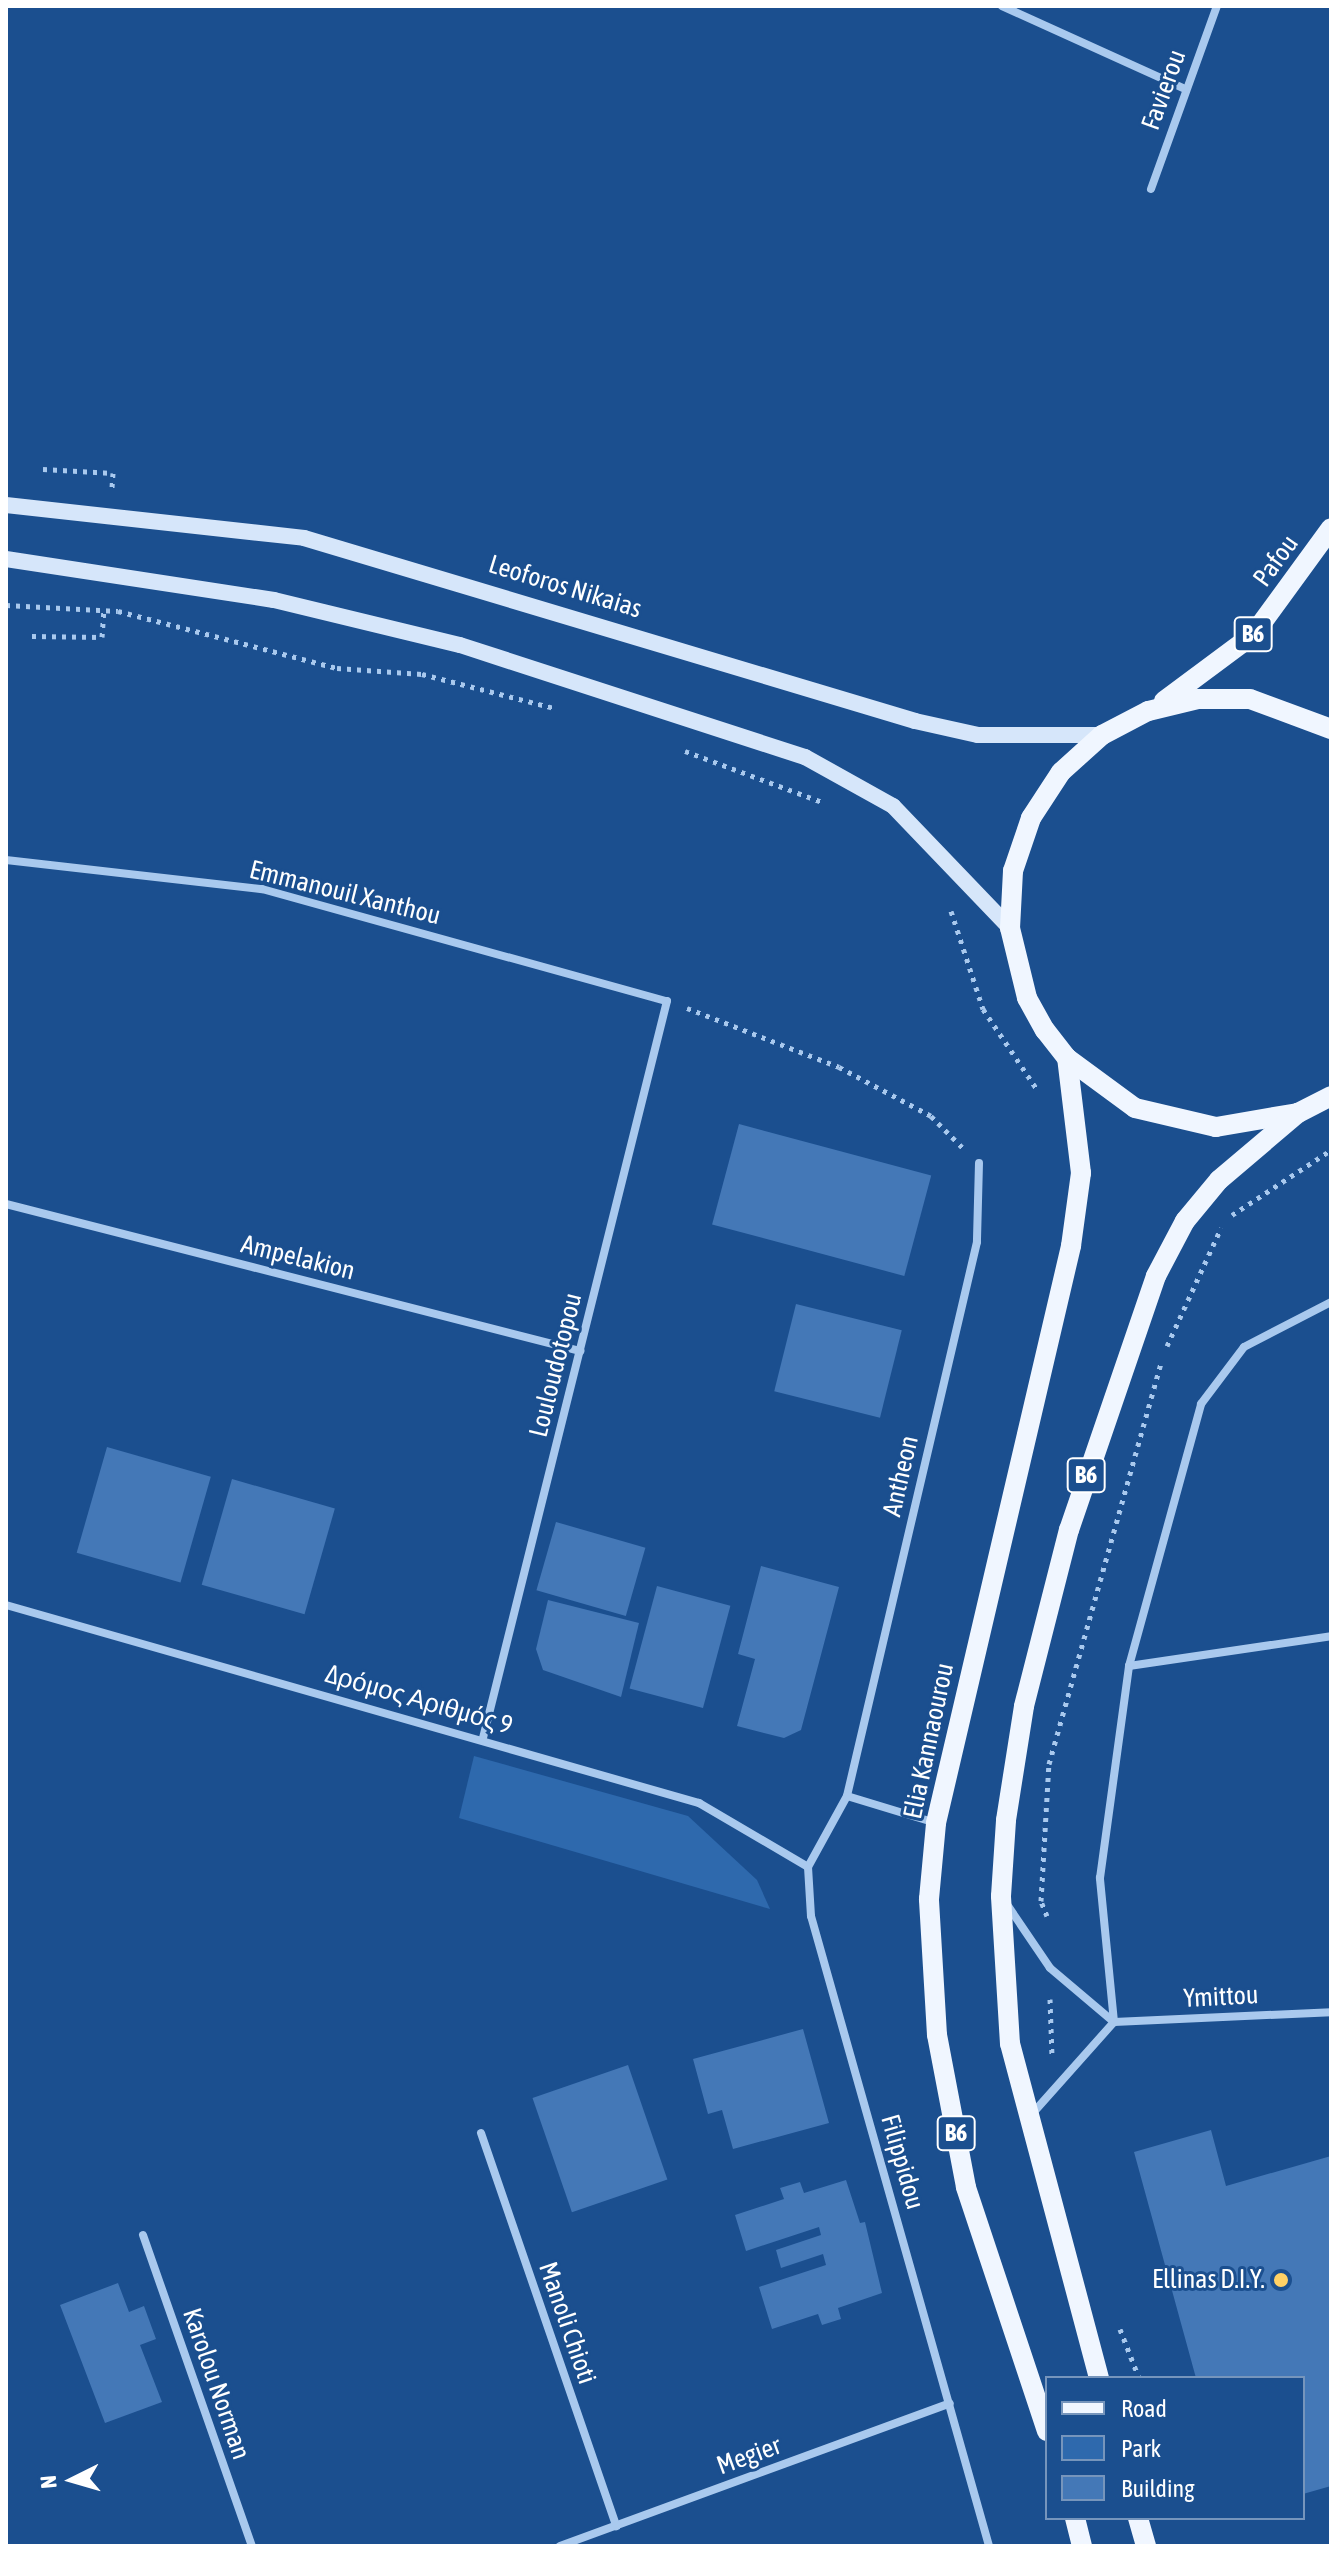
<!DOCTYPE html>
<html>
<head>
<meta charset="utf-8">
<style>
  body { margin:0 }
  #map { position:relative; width:1337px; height:2552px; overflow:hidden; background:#1b4f8f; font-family:"Asap Condensed",sans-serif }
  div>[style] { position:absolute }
  .green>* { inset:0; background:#2e69ad }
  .building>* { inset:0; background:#4478b7; transform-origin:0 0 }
  .path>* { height:5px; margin-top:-2.5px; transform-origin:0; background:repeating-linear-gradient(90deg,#a9c9ee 0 4px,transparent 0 10px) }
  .street>* { height:8px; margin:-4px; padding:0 4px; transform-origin:4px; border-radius:4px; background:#a9c9ee }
  .secondary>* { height:16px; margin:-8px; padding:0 8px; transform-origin:8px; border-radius:8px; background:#d6e6fa }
  .primary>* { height:20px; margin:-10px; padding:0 10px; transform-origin:10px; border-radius:10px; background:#f0f6ff }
  .dots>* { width:22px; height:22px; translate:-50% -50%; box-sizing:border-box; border:4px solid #1b4f8f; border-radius:50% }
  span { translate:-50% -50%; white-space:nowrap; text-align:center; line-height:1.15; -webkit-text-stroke:6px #1b4f8f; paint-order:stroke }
  .shield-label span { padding:2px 6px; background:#1b4f8f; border:2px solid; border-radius:6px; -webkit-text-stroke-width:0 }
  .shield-label { font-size:24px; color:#fff; font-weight:700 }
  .street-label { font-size:26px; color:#fff }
  .poi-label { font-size:26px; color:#fff }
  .right { translate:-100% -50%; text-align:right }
  .frame { position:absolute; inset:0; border:8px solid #fff; pointer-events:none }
  .legend { position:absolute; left:1045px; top:2376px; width:260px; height:144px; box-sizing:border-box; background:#1b4f8f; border:2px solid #7695bc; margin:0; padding:10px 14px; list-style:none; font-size:24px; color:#fff }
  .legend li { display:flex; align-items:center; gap:16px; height:40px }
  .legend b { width:40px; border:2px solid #7695bc }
  .north { position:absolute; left:32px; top:2440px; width:80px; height:80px; -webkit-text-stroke:6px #1b4f8f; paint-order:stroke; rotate:265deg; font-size:22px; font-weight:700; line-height:32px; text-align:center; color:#fff }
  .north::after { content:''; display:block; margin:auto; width:28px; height:36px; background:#fff; clip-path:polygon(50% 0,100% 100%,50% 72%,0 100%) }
</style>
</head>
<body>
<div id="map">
  <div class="green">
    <i style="clip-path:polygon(474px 1756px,688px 1816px,757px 1880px,770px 1909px,459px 1818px)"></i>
  </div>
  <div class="building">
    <i style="left:739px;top:1124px;width:199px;height:104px;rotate:15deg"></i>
    <i style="left:796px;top:1304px;width:109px;height:90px;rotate:14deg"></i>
    <i style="left:107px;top:1447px;width:108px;height:110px;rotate:16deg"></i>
    <i style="left:232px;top:1479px;width:107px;height:110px;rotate:16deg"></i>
    <i style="left:556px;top:1522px;width:93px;height:71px;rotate:16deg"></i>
    <i style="clip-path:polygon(761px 1566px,839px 1587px,801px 1730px,784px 1738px,737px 1726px,755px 1659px,738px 1654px)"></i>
    <i style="left:657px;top:1586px;width:76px;height:106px;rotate:15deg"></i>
    <i style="clip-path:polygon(548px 1600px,639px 1623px,621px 1697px,543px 1670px,536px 1649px)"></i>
    <i style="clip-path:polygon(803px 2029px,829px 2123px,733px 2149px,722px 2110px,708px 2114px,693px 2059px)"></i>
    <i style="left:628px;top:2065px;width:121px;height:101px;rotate:71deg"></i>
    <i style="clip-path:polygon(1211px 2130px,1226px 2186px,1331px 2156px,1331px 2486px,1303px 2494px,1303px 2378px,1196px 2378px,1134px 2152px)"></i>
    <i style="clip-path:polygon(846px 2180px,860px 2223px,865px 2222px,882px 2293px,838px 2308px,841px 2319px,822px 2325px,818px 2314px,772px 2329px,759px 2287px,826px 2265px,823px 2254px,781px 2268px,776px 2250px,821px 2235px,819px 2227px,746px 2251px,735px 2215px,784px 2199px,780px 2188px,800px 2182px,804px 2193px)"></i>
    <i style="clip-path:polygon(118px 2283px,129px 2312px,144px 2306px,156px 2339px,140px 2345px,162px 2402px,105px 2423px,60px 2305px)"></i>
  </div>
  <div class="path">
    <i style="left:43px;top:469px;width:70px;rotate:3.3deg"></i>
    <i style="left:113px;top:473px;width:16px;rotate:94deg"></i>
    <i style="left:6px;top:605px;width:112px;rotate:3.1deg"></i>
    <i style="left:118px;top:611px;width:226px;rotate:14.6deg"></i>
    <i style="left:337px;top:668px;width:85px;rotate:4deg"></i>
    <i style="left:422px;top:674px;width:136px;rotate:14.4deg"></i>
    <i style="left:32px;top:636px;width:70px;rotate:0.8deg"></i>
    <i style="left:102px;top:637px;width:27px;rotate:-86deg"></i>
    <i style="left:685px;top:751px;width:146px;rotate:20.4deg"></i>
    <i style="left:951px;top:911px;width:103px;rotate:71.9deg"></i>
    <i style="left:983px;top:1009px;width:95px;rotate:56.1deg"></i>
    <i style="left:687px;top:1008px;width:163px;rotate:21.2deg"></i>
    <i style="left:839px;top:1067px;width:104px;rotate:28deg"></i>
    <i style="left:931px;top:1116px;width:47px;rotate:45deg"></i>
    <i style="left:1232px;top:1215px;width:118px;rotate:-33.3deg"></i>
    <i style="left:1167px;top:1346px;width:130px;rotate:-65.4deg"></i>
    <i style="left:1047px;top:1916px;width:16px;rotate:-112deg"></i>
    <i style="left:1041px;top:1901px;width:137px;rotate:-86.7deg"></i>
    <i style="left:1049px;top:1764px;width:416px;rotate:-74.4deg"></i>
    <i style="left:1050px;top:1999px;width:58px;rotate:88deg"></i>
    <i style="left:1120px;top:2329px;width:53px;rotate:68.8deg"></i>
  </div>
  <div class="street">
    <i style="left:1002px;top:6px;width:199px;rotate:24.4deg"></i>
    <i style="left:1151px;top:189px;width:195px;rotate:-70.2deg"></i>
    <i style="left:6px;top:860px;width:258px;rotate:6.5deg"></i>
    <i style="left:262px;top:889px;width:420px;rotate:15.5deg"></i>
    <i style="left:667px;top:1001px;width:760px;rotate:104.02deg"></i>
    <i style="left:979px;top:1163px;width:79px;rotate:91.5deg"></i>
    <i style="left:977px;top:1242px;width:569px;rotate:103.21deg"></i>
    <i style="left:847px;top:1796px;width:81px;rotate:118.8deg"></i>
    <i style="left:808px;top:1867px;width:49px;rotate:86.5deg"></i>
    <i style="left:811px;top:1916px;width:655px;rotate:74.22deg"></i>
    <i style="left:6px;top:1204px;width:593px;rotate:14.36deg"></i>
    <i style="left:6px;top:1605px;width:721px;rotate:15.95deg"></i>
    <i style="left:699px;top:1803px;width:126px;rotate:30.4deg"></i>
    <i style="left:1129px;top:1666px;width:204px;rotate:-8.4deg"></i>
    <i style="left:847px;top:1796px;width:93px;rotate:16.9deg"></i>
    <i style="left:1006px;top:1903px;width:78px;rotate:55.9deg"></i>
    <i style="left:1050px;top:1968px;width:84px;rotate:40.2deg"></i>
    <i style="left:1114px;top:2022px;width:217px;rotate:-2.6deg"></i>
    <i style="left:1114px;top:2022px;width:145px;rotate:-95.6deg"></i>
    <i style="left:1100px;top:1878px;width:214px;rotate:-82.2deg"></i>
    <i style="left:1129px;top:1666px;width:272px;rotate:-74.6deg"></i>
    <i style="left:1201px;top:1404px;width:71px;rotate:-53deg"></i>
    <i style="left:1244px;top:1347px;width:98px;rotate:-27.3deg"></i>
    <i style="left:1032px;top:2114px;width:123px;rotate:-48.3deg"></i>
    <i style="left:481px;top:2133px;width:416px;rotate:71deg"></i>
    <i style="left:143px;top:2235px;width:330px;rotate:70.7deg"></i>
    <i style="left:560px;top:2546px;width:415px;rotate:-20.1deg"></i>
  </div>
  <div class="secondary">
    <i style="left:6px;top:505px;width:300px;rotate:6.3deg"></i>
    <i style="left:304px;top:538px;width:638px;rotate:16.67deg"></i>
    <i style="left:915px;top:721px;width:65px;rotate:12.5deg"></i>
    <i style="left:978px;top:735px;width:124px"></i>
    <i style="left:6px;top:559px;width:271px;rotate:8.7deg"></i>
    <i style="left:274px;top:600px;width:191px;rotate:13.6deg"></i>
    <i style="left:460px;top:645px;width:363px;rotate:18deg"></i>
    <i style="left:805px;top:757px;width:101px;rotate:29.1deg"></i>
    <i style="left:893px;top:806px;width:169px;rotate:46.2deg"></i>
  </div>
  <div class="primary">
    <i style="left:1164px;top:701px;width:111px;rotate:-36.6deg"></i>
    <i style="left:1253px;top:635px;width:132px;rotate:-53.9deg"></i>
    <i style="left:1331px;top:729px;width:86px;rotate:-159.7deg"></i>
    <i style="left:1250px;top:699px;width:52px;rotate:180deg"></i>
    <i style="left:1198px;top:699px;width:51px;rotate:166.5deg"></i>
    <i style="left:1148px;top:711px;width:52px;rotate:152.4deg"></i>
    <i style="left:1102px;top:735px;width:55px;rotate:137.9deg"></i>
    <i style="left:1061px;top:772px;width:55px;rotate:123.1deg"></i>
    <i style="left:1031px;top:818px;width:56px;rotate:108.8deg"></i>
    <i style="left:1013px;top:871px;width:57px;rotate:93deg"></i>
    <i style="left:1010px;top:928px;width:72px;rotate:76.3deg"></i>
    <i style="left:1027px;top:998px;width:37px;rotate:61deg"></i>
    <i style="left:1045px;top:1030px;width:36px;rotate:52deg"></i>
    <i style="left:1067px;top:1058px;width:84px;rotate:36.3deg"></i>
    <i style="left:1135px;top:1108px;width:83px;rotate:13.2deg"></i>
    <i style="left:1216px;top:1127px;width:83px;rotate:-9.7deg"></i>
    <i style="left:1298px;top:1113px;width:37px;rotate:-27deg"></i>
    <i style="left:1099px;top:2378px;width:346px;rotate:-104.9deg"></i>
    <i style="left:1010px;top:2044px;width:148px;rotate:-93.5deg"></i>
    <i style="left:1001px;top:1896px;width:76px;rotate:-86.2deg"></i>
    <i style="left:1006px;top:1820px;width:115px;rotate:-81deg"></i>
    <i style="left:1024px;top:1706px;width:182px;rotate:-75.7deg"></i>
    <i style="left:1069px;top:1530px;width:268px;rotate:-71.1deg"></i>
    <i style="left:1156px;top:1276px;width:62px;rotate:-62.2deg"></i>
    <i style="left:1185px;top:1221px;width:53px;rotate:-50.3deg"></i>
    <i style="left:1219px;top:1180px;width:104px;rotate:-40.3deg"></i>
    <i style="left:1047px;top:2431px;width:257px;rotate:-108.4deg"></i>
    <i style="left:966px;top:2187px;width:155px;rotate:-100.8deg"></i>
    <i style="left:937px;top:2035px;width:136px;rotate:-93.4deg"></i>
    <i style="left:929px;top:1899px;width:76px;rotate:-84.7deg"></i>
    <i style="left:936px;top:1823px;width:593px;rotate:-76.83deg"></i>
    <i style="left:1071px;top:1246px;width:74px;rotate:-82.2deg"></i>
    <i style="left:1081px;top:1173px;width:116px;rotate:-96.9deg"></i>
    <i style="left:1075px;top:2518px;width:29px;rotate:76deg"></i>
    <i style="left:1138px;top:2518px;width:29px;rotate:74deg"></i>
  </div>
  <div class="dots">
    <i style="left:1281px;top:2280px;background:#ffd166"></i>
  </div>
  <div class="shield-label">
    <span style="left:1253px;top:634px">B6</span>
    <span style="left:1086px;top:1475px">B6</span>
    <span style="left:956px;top:2133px">B6</span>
  </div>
  <div class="street-label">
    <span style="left:1164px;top:90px;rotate:-70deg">Favierou</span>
    <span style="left:1276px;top:561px;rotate:-54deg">Pafou</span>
    <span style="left:565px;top:587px;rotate:17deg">Leoforos Nikaias</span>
    <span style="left:345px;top:893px;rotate:14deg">Emmanouil Xanthou</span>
    <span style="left:298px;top:1258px;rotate:14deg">Ampelakion</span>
    <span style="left:556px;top:1365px;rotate:-76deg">Louloudotopou</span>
    <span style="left:901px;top:1476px;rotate:-77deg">Antheon</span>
    <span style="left:419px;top:1700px;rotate:16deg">Δρόμος Αριθμός 9</span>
    <span style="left:929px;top:1741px;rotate:-78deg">Elia Kannaourou</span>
    <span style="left:1221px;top:1997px;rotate:-3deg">Ymittou</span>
    <span style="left:902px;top:2162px;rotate:74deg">Filippidou</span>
    <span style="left:567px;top:2323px;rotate:71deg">Manoli Chioti</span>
    <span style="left:216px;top:2384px;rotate:71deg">Karolou Norman</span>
    <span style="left:749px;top:2456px;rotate:-20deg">Megier</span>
  </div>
  <div class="poi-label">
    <span class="right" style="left:1265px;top:2280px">Ellinas D.I.Y.</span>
  </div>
  <div class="frame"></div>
  <ul class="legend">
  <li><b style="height:10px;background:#f0f6ff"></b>Road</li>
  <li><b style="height:22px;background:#2e69ad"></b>Park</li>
  <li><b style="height:22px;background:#4478b7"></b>Building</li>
  </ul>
  <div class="north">N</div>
</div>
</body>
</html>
